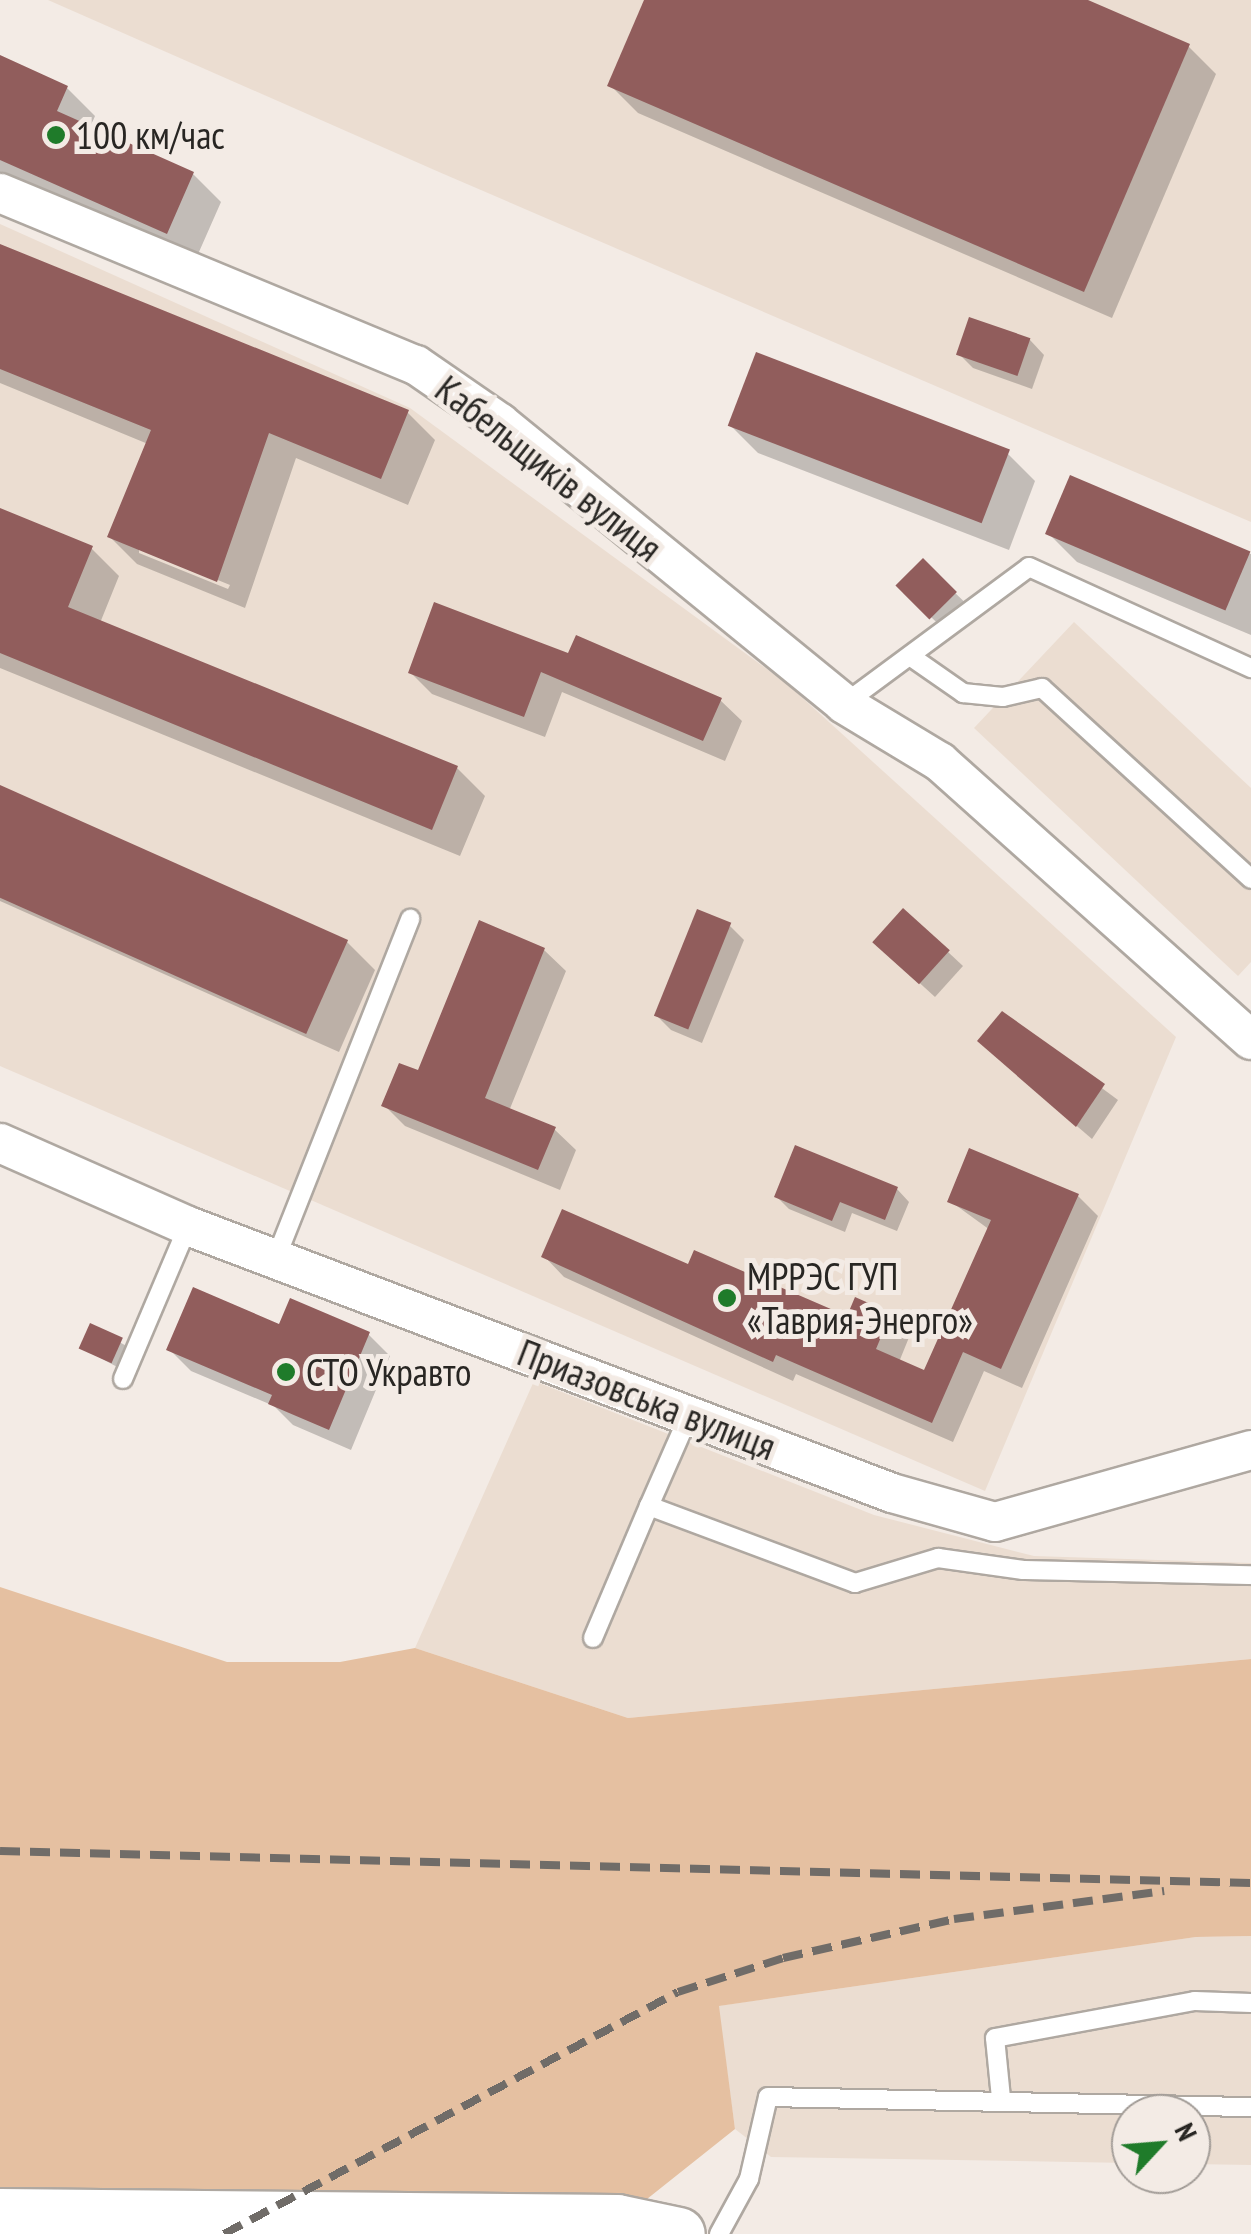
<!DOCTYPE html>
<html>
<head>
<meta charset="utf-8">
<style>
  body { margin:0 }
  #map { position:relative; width:1251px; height:2234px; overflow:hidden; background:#f3ebe5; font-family:"PT Sans Narrow",sans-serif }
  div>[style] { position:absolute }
  .built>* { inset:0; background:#ebddd1 }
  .green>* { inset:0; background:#e5c0a1 }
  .shadow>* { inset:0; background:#0003; transform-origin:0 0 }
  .building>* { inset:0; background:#915d5c; transform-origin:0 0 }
  .roads { filter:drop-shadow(2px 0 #afa8a1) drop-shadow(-2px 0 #afa8a1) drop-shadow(0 2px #afa8a1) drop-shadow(0 -2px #afa8a1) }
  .lane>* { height:18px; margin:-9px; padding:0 9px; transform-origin:9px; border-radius:9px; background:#fff }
  .street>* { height:38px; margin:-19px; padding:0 19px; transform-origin:19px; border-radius:19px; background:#fff }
  .secondary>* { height:52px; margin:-26px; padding:0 26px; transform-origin:26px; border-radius:26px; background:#fff }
  .rail>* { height:8px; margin-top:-4px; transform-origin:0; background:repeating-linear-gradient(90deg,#706c68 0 20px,transparent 0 30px) }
  .dots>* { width:28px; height:28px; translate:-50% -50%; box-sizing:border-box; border:5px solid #f3ebe5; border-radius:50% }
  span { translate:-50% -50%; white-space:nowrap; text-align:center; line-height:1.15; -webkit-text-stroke:10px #f3ebe5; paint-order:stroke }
  .poi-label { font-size:38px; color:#282623 }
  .left { translate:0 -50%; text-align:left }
  .street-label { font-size:38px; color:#282623 }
  .north { position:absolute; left:1111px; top:2094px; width:100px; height:100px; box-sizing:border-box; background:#f3ebe5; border:2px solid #a29c97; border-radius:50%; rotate:64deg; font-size:28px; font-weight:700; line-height:40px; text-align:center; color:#282623 }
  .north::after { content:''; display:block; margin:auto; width:35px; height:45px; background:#1f7b2a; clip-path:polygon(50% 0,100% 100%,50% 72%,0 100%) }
</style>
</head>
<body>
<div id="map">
  <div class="built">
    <i style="clip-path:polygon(48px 0,1251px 0,1251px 522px,439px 172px)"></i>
    <i style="clip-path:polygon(0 224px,410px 408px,786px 683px,1176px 1037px,985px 1491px,0 1066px)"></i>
    <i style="clip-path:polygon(1074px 622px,1251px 788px,1251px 962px,1238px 976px,974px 728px)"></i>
    <i style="clip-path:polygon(534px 1381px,874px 1515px,1034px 1556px,1251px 1563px,1251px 1659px,628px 1718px,415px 1648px)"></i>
    <i style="clip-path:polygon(1251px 1936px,1251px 2165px,1191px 2164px,1191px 2114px,1131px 2114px,1131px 2163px,771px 2157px,735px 2129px,718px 2006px,1196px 1937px)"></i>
  </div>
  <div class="green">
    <i style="clip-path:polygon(0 1587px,227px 1662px,340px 1662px,415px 1648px,628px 1718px,1251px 1659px,1251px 1936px,1196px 1937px,719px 2006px,735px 2129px,647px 2199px,188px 2204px,0 2199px)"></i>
  </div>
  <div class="shadow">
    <i style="clip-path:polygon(647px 0,1081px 0,1188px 46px,1216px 74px,1112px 318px,638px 113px,610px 85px)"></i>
    <i style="clip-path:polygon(0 58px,67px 88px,95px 116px,90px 128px,193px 174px,221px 202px,195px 261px,0 173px)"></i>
    <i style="clip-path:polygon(evenodd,0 267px,408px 413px,435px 440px,408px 505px,296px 458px,245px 608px,137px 564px,110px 537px,148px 444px,0 383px,0 267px,139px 548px,230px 585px,228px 589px,139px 553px,139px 548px)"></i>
    <i style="clip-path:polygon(1030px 340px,1044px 355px,1032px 389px,973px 368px,959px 354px)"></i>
    <i style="clip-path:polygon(730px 425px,1007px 453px,1035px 481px,1009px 550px,758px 453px)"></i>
    <i style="clip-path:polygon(0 511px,91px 548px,119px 576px,100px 623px,457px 768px,485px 796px,460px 856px,0 668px)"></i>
    <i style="clip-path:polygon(1049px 534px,1251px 554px,1251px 635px,1077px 562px)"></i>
    <i style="left:923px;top:562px;width:66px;height:34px;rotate:44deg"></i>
    <i style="clip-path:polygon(570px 656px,720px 700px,742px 721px,725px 761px,562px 692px,545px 737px,432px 694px,410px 672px)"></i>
    <i style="clip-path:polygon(0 788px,347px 942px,375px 970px,339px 1052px,0 901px)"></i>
    <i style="clip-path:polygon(730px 926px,744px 940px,702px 1043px,671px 1030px,657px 1016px)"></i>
    <i style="clip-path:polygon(544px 950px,566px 971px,509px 1111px,554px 1129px,576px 1150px,560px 1190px,405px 1126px,384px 1105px)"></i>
    <i style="clip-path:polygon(948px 952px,963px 966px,935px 997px,890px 956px)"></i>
    <i style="clip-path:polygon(1002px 1014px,1118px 1100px,1092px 1139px,994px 1055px)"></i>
    <i style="clip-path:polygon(897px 1189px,909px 1202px,897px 1231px,852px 1213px,845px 1232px,789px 1209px,777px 1197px)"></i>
    <i style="clip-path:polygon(1078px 1196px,1098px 1216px,1022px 1388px,984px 1371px,953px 1442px,796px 1374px,793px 1381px,564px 1277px,544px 1256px,690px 1268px,848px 1319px,890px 1315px,910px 1335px,899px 1362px,925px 1373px,990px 1230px,950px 1201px)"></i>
    <i style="left:91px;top:1327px;width:43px;height:23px;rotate:28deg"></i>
    <i style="clip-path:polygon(280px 1327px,368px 1334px,390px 1356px,351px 1450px,293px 1425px,274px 1406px,191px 1371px,169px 1349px)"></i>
  </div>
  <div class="building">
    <i style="clip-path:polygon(644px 0,1088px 0,1190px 44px,1084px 292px,607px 86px)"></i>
    <i style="clip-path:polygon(0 55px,68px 86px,57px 111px,194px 172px,167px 234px,0 160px)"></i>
    <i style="clip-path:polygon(0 244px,409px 410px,381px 479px,269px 433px,217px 582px,107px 537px,151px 430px,0 369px)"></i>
    <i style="left:969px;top:317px;width:65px;height:40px;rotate:19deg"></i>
    <i style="left:756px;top:352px;width:272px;height:79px;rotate:21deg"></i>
    <i style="left:1070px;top:475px;width:196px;height:64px;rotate:23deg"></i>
    <i style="clip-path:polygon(0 508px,93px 546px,68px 607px,458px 766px,432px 830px,0 653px)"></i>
    <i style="left:923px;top:558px;width:48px;height:39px;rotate:45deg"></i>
    <i style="clip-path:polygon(434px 602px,568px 653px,576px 635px,722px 698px,703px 741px,541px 672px,524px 717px,408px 673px)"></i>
    <i style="left:0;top:785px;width:381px;height:103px;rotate:24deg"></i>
    <i style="left:903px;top:908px;width:63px;height:46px;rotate:42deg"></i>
    <i style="left:697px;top:909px;width:37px;height:115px;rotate:22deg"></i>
    <i style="clip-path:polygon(479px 920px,545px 948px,485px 1098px,556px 1127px,538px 1170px,381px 1106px,399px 1063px,418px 1070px)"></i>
    <i style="clip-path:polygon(1002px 1011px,1105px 1084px,1076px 1127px,977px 1041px)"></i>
    <i style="clip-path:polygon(795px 1145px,898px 1187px,885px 1220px,840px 1202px,832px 1221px,774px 1197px)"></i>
    <i style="clip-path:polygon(969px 1148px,1079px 1194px,1001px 1369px,963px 1352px,932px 1423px,776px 1355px,773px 1362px,541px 1257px,562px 1209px,688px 1264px,694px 1250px,847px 1316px,855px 1297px,891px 1313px,876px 1349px,924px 1370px,991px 1220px,947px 1202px)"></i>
    <i style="clip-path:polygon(193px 1287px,279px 1324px,290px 1298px,370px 1332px,329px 1430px,268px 1404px,272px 1395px,166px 1350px)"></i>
    <i style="left:90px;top:1323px;width:36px;height:28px;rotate:24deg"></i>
  </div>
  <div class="roads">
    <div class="lane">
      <i style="left:910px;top:656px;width:65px;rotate:34.9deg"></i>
      <i style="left:963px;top:693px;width:40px;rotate:5.7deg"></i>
      <i style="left:1003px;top:697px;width:40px;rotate:-13deg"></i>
      <i style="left:1042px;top:688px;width:283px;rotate:42.4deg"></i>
      <i style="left:844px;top:704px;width:230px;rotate:-36.5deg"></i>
      <i style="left:1029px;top:567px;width:244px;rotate:24.5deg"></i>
      <i style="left:276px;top:1258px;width:365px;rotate:-68.4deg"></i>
      <i style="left:123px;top:1379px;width:166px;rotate:-67deg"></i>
      <i style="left:689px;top:1415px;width:99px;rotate:113.7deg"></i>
      <i style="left:649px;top:1506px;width:220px;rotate:20.5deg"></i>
      <i style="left:855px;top:1583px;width:87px;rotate:-16.8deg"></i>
      <i style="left:938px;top:1558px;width:86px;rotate:8deg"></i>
      <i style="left:1023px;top:1570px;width:228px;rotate:1.3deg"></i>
      <i style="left:593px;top:1638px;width:143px;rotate:-67deg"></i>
      <i style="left:1001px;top:2098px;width:60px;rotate:-95.7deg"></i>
      <i style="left:995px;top:2038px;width:203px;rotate:-10.5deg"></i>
      <i style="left:1195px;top:2001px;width:56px;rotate:2deg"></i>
      <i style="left:719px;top:2234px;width:63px;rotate:-61.4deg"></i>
      <i style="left:749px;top:2179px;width:84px;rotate:-77deg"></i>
      <i style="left:768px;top:2097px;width:483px;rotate:1.2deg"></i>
    </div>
    <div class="street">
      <i style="left:0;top:193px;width:450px;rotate:22.5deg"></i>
      <i style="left:416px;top:365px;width:102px;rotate:34.6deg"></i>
      <i style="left:500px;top:423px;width:444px;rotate:39.2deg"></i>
      <i style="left:844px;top:704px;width:112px;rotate:31.1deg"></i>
      <i style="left:940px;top:762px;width:417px;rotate:41.8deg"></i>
      <i style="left:0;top:1143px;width:206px;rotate:23.8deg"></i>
      <i style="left:188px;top:1226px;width:753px;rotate:20.77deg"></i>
      <i style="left:892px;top:1493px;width:107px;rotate:15.7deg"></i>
      <i style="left:995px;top:1522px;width:266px;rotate:-15.7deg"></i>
    </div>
    <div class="secondary">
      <i style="left:0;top:2215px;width:617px;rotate:0.56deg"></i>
      <i style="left:617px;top:2221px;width:63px;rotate:11.8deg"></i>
    </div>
  </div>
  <div class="rail">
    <i style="left:0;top:1851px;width:1251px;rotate:1.47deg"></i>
    <i style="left:224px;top:2234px;width:514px;rotate:-28.06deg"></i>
    <i style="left:678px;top:1992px;width:110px;rotate:-17.9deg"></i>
    <i style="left:783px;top:1958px;width:175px;rotate:-12.8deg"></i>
    <i style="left:954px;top:1919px;width:212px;rotate:-7.6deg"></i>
  </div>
  <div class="dots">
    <i style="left:56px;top:135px;background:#1f7b2a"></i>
    <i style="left:727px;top:1298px;background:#1f7b2a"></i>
    <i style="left:286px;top:1372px;background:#1f7b2a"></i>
  </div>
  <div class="poi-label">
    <span class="left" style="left:76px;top:135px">100 км/час</span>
    <span class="left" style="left:747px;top:1298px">МРРЭС ГУП<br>«Таврия-Энерго»</span>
    <span class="left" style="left:306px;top:1372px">СТО Укравто</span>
  </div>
  <div class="street-label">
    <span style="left:549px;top:468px;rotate:38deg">Кабельщиків вулиця</span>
    <span style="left:647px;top:1399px;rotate:21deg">Приазовська вулиця</span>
  </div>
  <div class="north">N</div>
</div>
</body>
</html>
